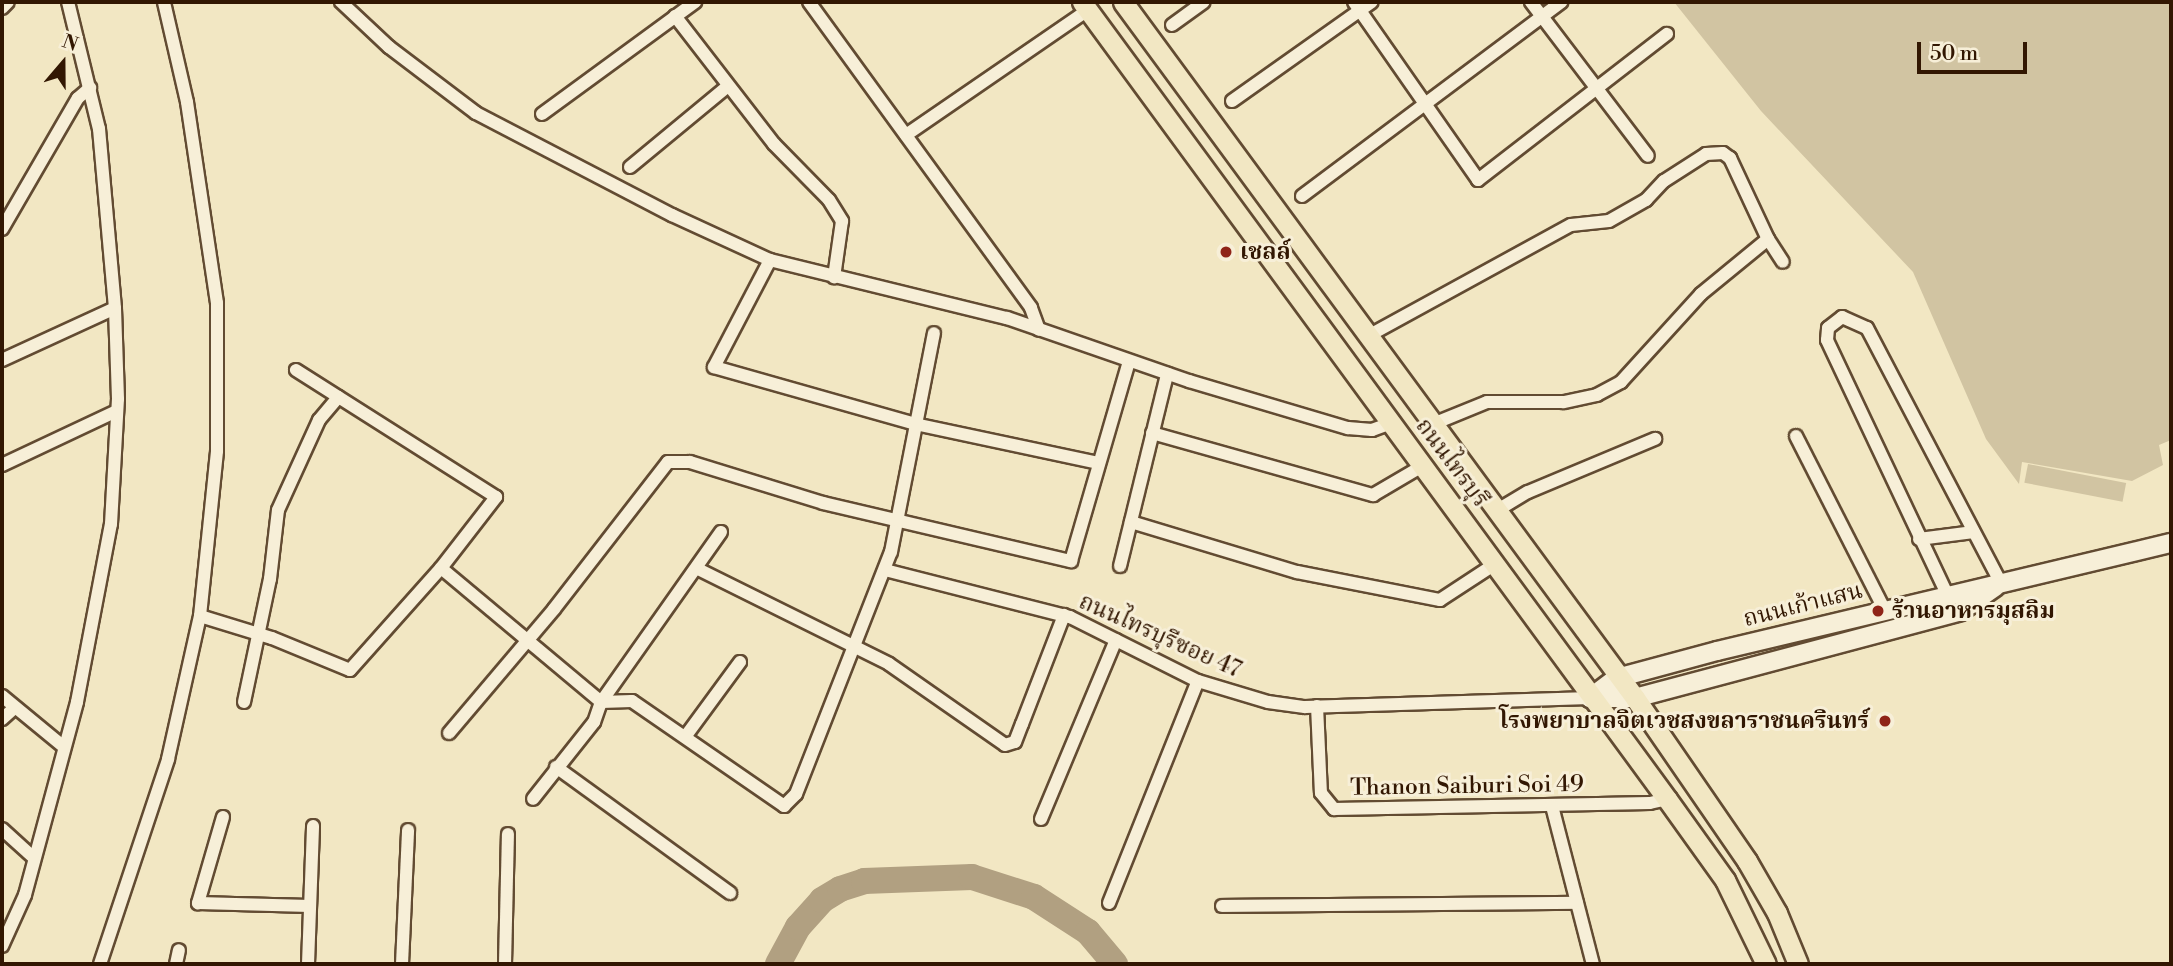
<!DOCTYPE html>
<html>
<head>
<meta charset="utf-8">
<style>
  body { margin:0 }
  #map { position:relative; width:2173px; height:966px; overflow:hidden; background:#f2e7c3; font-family:"Libre Bodoni","Noto Serif Thai",serif }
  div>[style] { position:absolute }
  .green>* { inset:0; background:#d1c4a2; transform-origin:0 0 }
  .river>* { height:26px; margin:-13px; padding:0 13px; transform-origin:13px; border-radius:13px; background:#b1a081 }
  .roads { filter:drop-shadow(2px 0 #624b32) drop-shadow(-2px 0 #624b32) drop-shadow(0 2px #624b32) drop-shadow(0 -2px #624b32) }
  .street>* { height:12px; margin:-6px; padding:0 6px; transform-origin:6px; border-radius:6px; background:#f7efd8 }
  .secondary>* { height:18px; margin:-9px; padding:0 9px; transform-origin:9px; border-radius:9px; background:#f7efd8 }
  .primary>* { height:19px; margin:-9.5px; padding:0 9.5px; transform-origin:9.5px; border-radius:9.5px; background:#f2e7c3 }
  .dots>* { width:19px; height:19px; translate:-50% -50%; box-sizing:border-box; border:4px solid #f7efd8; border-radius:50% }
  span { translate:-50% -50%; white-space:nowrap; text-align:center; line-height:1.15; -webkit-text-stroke:6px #f7efd8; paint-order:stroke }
  .poi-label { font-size:23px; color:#321702; font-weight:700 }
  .left { translate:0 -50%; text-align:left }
  .right { translate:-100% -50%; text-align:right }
  .street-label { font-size:23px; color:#321702 }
  .frame { position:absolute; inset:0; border:4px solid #321702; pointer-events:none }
  .north { position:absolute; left:28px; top:28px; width:70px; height:70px; -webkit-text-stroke:5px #f7efd8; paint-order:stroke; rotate:20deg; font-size:19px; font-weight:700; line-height:28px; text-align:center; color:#321702 }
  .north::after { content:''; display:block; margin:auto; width:24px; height:32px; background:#321702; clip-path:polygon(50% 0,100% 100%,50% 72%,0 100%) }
  .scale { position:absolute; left:1917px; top:42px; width:110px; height:32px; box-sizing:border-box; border:4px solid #321702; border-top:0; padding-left:9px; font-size:21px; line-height:24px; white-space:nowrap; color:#321702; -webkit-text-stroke:5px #f7efd8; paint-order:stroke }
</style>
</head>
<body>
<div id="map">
  <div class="green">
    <i style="clip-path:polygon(1674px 2px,2171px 2px,2171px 440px,2159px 445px,2163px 465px,2132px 481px,2022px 462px,2019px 484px,1986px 439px,1913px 272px,1761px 111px)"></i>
    <i style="left:2028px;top:464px;width:100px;height:19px;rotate:11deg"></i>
  </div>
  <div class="river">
    <i style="left:778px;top:964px;width:42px;rotate:-61.6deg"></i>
    <i style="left:798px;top:927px;width:36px;rotate:-48deg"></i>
    <i style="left:822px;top:900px;width:21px;rotate:-31deg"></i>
    <i style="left:840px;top:889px;width:25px;rotate:-18deg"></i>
    <i style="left:864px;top:881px;width:108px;rotate:-2.1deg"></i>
    <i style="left:972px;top:877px;width:65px;rotate:17.9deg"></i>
    <i style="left:1034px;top:897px;width:64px;rotate:32.9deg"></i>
    <i style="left:1088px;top:932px;width:42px;rotate:49.8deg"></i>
  </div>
  <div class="roads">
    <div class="street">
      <i style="left:341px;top:2px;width:66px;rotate:43.2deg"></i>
      <i style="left:389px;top:47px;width:109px;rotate:37.2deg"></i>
      <i style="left:476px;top:113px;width:221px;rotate:27.5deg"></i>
      <i style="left:672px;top:215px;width:108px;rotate:24.7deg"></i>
      <i style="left:770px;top:260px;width:244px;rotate:13.8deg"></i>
      <i style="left:1007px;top:318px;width:193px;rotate:19.1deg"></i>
      <i style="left:1189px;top:381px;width:166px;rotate:16.5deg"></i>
      <i style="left:1348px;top:428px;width:24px;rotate:5deg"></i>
      <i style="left:1372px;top:430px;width:20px;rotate:-20deg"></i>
      <i style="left:809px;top:2px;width:378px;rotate:54deg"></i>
      <i style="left:1031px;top:308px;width:23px;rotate:70deg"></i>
      <i style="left:1354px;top:2px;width:217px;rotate:55.1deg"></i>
      <i style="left:1478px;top:180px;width:239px;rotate:-37.7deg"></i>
      <i style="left:1531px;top:2px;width:193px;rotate:52.8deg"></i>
      <i style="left:2px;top:8px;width:8px;rotate:-45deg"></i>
      <i style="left:675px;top:16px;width:162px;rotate:52.3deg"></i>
      <i style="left:774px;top:144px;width:78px;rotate:45.5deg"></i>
      <i style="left:829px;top:200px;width:25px;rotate:58deg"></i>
      <i style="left:842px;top:221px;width:57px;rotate:98.1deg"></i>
      <i style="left:1172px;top:25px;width:39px;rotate:-36deg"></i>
      <i style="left:1232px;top:101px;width:171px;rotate:-35.3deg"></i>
      <i style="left:542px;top:114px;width:190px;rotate:-36.2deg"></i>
      <i style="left:906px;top:135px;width:221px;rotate:-34.5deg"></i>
      <i style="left:630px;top:167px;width:127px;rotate:-39.6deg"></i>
      <i style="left:1302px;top:196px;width:324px;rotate:-36.8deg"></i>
      <i style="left:2px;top:229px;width:151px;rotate:-59.9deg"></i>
      <i style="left:78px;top:98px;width:16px;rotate:-40deg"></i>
      <i style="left:1768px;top:239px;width:27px;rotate:57deg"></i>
      <i style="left:770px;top:260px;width:121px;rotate:117.6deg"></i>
      <i style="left:714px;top:367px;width:209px;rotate:15.8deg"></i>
      <i style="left:915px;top:424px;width:187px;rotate:12deg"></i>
      <i style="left:1368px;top:336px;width:231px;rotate:-28.7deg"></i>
      <i style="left:1571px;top:225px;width:38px;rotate:-6deg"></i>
      <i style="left:1609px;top:221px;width:43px;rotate:-29.6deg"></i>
      <i style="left:1646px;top:200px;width:26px;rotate:-47deg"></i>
      <i style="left:1664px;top:181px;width:50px;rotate:-32.7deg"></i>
      <i style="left:1706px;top:154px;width:17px;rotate:-3deg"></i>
      <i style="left:1723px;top:153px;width:9px;rotate:36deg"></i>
      <i style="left:1730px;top:158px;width:89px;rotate:64.9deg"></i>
      <i style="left:1768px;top:239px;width:87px;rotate:140.6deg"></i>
      <i style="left:1701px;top:294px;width:119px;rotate:132.3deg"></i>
      <i style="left:1621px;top:382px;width:27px;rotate:152deg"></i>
      <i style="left:1597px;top:395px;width:35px;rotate:168deg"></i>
      <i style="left:1563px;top:402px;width:76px;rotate:180deg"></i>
      <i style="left:1487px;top:402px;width:58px;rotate:157.8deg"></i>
      <i style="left:2px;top:360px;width:124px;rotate:-24.7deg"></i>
      <i style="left:1152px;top:433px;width:230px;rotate:15.7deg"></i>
      <i style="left:1373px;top:495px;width:59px;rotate:-30.5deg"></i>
      <i style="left:1796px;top:436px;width:196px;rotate:63deg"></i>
      <i style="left:2px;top:465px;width:127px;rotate:-25.2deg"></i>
      <i style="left:1496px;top:511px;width:37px;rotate:-31deg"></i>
      <i style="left:1528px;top:492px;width:138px;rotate:-22.7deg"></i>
      <i style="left:1131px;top:522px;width:173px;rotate:16.8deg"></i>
      <i style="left:1297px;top:572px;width:146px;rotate:11.1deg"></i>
      <i style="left:1440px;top:600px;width:66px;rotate:-33.2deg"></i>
      <i style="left:721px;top:532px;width:208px;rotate:125.2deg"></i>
      <i style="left:601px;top:702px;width:31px;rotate:-2deg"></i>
      <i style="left:632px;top:701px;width:185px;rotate:34.6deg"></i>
      <i style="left:784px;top:806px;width:17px;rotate:-45deg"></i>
      <i style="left:796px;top:794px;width:260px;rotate:-68.6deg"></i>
      <i style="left:891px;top:552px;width:223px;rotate:-78.9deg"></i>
      <i style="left:1919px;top:539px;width:55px;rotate:-7.3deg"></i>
      <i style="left:1120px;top:566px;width:198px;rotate:-76.2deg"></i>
      <i style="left:441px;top:568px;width:209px;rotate:39.9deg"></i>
      <i style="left:601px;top:702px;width:21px;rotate:109deg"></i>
      <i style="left:594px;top:722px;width:98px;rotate:128.4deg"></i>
      <i style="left:698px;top:569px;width:213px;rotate:26.4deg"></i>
      <i style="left:889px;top:664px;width:141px;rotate:34.9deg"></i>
      <i style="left:1005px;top:745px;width:10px;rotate:-17deg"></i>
      <i style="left:1015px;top:742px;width:19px;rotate:-69deg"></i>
      <i style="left:1022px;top:724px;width:117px;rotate:-68.9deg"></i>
      <i style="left:885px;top:570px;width:191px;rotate:14.3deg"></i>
      <i style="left:1070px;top:617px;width:143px;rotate:26.6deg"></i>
      <i style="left:1198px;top:681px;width:73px;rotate:16.7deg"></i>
      <i style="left:1268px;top:702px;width:37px;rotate:8deg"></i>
      <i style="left:1305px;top:707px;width:285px;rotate:-1.8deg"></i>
      <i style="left:1947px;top:594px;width:281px;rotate:-115.3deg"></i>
      <i style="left:1827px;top:340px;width:12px;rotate:-85deg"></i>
      <i style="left:1828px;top:328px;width:18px;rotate:-38deg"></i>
      <i style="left:1842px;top:317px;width:27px;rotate:24deg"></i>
      <i style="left:1867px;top:328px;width:288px;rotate:62.3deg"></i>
      <i style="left:200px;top:616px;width:75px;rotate:17deg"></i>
      <i style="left:272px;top:638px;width:84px;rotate:22.3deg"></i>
      <i style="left:350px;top:670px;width:137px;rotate:-48.3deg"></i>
      <i style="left:441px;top:568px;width:90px;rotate:-52.2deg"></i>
      <i style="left:496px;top:497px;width:237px;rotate:-147.6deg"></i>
      <i style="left:2px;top:696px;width:80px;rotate:39.4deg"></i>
      <i style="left:244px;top:702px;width:126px;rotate:-78.1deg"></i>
      <i style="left:270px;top:579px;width:69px;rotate:-83.4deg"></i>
      <i style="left:278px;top:510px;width:99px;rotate:-65.5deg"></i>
      <i style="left:319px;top:420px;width:30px;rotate:-50deg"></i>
      <i style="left:1317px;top:706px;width:87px;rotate:87.4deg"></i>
      <i style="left:1321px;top:793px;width:21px;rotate:51deg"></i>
      <i style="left:1334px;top:809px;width:316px;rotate:-1.1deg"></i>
      <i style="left:1650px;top:803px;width:17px;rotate:-13deg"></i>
      <i style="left:2px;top:719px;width:15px;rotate:-42deg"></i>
      <i style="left:449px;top:733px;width:162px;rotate:-49.7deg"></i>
      <i style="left:554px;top:609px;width:186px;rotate:-52.2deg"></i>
      <i style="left:668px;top:462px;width:22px"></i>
      <i style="left:690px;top:462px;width:139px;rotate:17.1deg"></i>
      <i style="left:823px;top:503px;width:255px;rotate:13.2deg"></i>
      <i style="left:1071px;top:561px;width:208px;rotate:-73.8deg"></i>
      <i style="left:685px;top:737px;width:93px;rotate:-53.7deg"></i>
      <i style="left:556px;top:767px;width:215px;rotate:35.9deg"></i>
      <i style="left:1552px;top:806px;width:163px;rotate:75.5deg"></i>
      <i style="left:223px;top:817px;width:90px;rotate:106.2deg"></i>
      <i style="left:198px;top:903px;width:112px;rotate:1.5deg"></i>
      <i style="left:1041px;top:819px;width:194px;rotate:-67.3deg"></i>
      <i style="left:2px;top:829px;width:43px;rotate:42.2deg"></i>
      <i style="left:1109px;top:903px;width:239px;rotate:-68.2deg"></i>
      <i style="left:1222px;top:906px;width:355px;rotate:-0.5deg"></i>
      <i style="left:2px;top:946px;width:56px;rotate:-65.7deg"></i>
      <i style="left:25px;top:895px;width:200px;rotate:-74.9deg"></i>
      <i style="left:77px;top:702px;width:181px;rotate:-79.2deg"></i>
      <i style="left:111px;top:524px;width:125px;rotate:-86.8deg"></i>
      <i style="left:118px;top:399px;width:91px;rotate:-91.9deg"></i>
      <i style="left:115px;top:308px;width:180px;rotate:-95.1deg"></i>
      <i style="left:99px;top:129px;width:131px;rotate:-103.7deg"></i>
      <i style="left:100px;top:964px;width:216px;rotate:-71.6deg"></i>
      <i style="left:168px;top:759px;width:147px;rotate:-77.4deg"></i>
      <i style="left:200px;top:616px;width:166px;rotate:-84.1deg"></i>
      <i style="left:217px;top:451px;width:148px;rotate:-90deg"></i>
      <i style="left:217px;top:303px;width:203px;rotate:-98.5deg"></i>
      <i style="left:187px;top:102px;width:103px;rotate:-103deg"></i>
      <i style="left:176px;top:964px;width:14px;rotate:-78deg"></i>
      <i style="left:308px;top:964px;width:138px;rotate:-87.9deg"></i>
      <i style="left:402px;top:964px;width:134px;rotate:-87.4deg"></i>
      <i style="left:505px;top:964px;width:130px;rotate:-88.7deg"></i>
    </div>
    <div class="secondary">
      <i style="left:1590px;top:698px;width:34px;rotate:-37deg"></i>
      <i style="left:1617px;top:678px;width:104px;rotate:-15.1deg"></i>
      <i style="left:1717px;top:651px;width:467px;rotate:-13.4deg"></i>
      <i style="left:1590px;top:698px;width:45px"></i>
      <i style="left:1635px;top:698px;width:337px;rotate:-14.9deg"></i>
      <i style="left:1961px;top:611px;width:42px;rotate:-35.2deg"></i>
    </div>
    <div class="primary">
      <i style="left:1082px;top:2px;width:989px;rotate:53.72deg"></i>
      <i style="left:1667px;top:799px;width:100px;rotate:54.4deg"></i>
      <i style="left:1725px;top:880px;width:93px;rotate:64deg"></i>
      <i style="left:1123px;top:2px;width:864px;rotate:53.66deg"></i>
      <i style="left:1635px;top:698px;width:198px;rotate:55.5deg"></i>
      <i style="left:1747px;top:861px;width:60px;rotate:60deg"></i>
      <i style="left:1777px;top:913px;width:55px;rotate:67.6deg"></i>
    </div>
  </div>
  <div class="dots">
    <i style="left:1226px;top:252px;background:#8f2418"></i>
    <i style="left:1878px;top:611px;background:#8f2418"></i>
    <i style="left:1885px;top:721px;background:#8f2418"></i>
  </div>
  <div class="poi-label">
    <span class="left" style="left:1240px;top:252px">เชลล์</span>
    <span class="left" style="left:1892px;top:611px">ร้านอาหารมุสลิม</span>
    <span class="right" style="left:1869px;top:721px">โรงพยาบาลจิตเวชสงขลาราชนครินทร์</span>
  </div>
  <div class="street-label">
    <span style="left:1452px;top:463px;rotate:53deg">ถนนไทรบุรี</span>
    <span style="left:1803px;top:605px;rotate:-14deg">ถนนเก้าแสน</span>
    <span style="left:1160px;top:636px;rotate:24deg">ถนนไทรบุรีซอย 47</span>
    <span style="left:1467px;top:786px;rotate:-1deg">Thanon Saiburi Soi 49</span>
  </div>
  <div class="frame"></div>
  <div class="north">N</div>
  <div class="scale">50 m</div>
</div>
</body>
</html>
